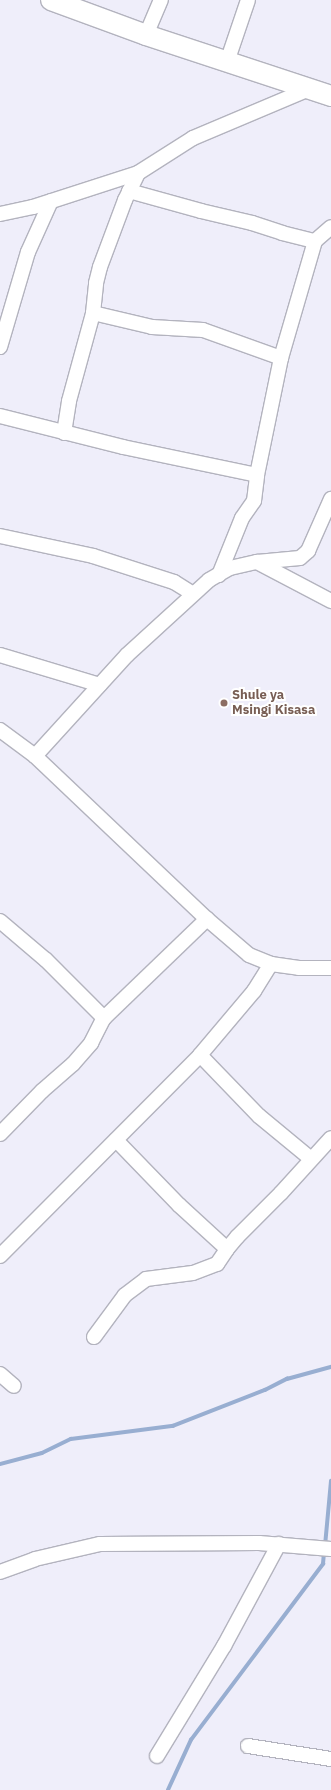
<!DOCTYPE html>
<html>
<head>
<meta charset="utf-8">
<style>
  body { margin:0 }
  #map { position:relative; width:331px; height:1790px; overflow:hidden; background:#efeefa; font-family:"IBM Plex Sans",sans-serif }
  div>[style] { position:absolute }
  .stream>* { height:3.5px; margin:-1.75px; padding:0 1.75px; transform-origin:1.75px; border-radius:1.75px; background:#98aed1 }
  .roads { filter:drop-shadow(1px 0 #b3b3be) drop-shadow(-1px 0 #b3b3be) drop-shadow(0 1px #b3b3be) drop-shadow(0 -1px #b3b3be) }
  .minor>* { height:14px; margin:-7px; padding:0 7px; transform-origin:7px; border-radius:7px; background:#fff }
  .highway>* { height:20px; margin:-10px; padding:0 10px; transform-origin:10px; border-radius:10px; background:#fff }
  .dots>* { width:11px; height:11px; translate:-50% -50%; box-sizing:border-box; border:2px solid #fff; border-radius:50% }
  span { translate:-50% -50%; white-space:nowrap; text-align:center; line-height:1.15; -webkit-text-stroke:4px #fff; paint-order:stroke }
  .education-label { font-size:13px; color:#785e54; font-weight:700 }
  .left { translate:0 -50%; text-align:left }
</style>
</head>
<body>
<div id="map">
  <div class="stream">
    <i style="left:0;top:1464px;width:43px;rotate:-14.7deg"></i>
    <i style="left:42px;top:1453px;width:32px;rotate:-26deg"></i>
    <i style="left:71px;top:1439px;width:103px;rotate:-7.3deg"></i>
    <i style="left:173px;top:1426px;width:99px;rotate:-21.4deg"></i>
    <i style="left:265px;top:1390px;width:25px;rotate:-27deg"></i>
    <i style="left:287px;top:1379px;width:46px;rotate:-15.3deg"></i>
    <i style="left:325px;top:1546px;width:65px;rotate:-84.7deg"></i>
    <i style="left:168px;top:1790px;width:55px;rotate:-65.3deg"></i>
    <i style="left:191px;top:1740px;width:220px;rotate:-53.1deg"></i>
    <i style="left:323px;top:1564px;width:12px;rotate:-85deg"></i>
  </div>
  <div class="roads">
    <div class="minor">
      <i style="left:146px;top:35px;width:38px;rotate:-67deg"></i>
      <i style="left:227px;top:62px;width:65px;rotate:-71.3deg"></i>
      <i style="left:129px;top:191px;width:75px;rotate:15.5deg"></i>
      <i style="left:201px;top:211px;width:52px;rotate:13.2deg"></i>
      <i style="left:252px;top:223px;width:32px;rotate:18deg"></i>
      <i style="left:282px;top:233px;width:34px;rotate:14deg"></i>
      <i style="left:0;top:214px;width:34px;rotate:-12deg"></i>
      <i style="left:33px;top:207px;width:110px;rotate:-17.9deg"></i>
      <i style="left:93px;top:313px;width:61px;rotate:13.3deg"></i>
      <i style="left:152px;top:327px;width:51px;rotate:3.4deg"></i>
      <i style="left:203px;top:330px;width:83px;rotate:19.7deg"></i>
      <i style="left:0;top:347px;width:99px;rotate:-73.6deg"></i>
      <i style="left:28px;top:252px;width:56px;rotate:-65.7deg"></i>
      <i style="left:0;top:416px;width:127px;rotate:14.1deg"></i>
      <i style="left:123px;top:447px;width:137px;rotate:11.8deg"></i>
      <i style="left:64px;top:433px;width:32px;rotate:-81deg"></i>
      <i style="left:69px;top:401px;width:91px;rotate:-74.7deg"></i>
      <i style="left:93px;top:313px;width:30px;rotate:-84deg"></i>
      <i style="left:96px;top:283px;width:16px;rotate:-76deg"></i>
      <i style="left:100px;top:267px;width:72px;rotate:-69.5deg"></i>
      <i style="left:125px;top:200px;width:30px;rotate:-64deg"></i>
      <i style="left:138px;top:173px;width:65px;rotate:-32.5deg"></i>
      <i style="left:193px;top:138px;width:126px;rotate:-22.9deg"></i>
      <i style="left:0;top:536px;width:95px;rotate:12.1deg"></i>
      <i style="left:93px;top:556px;width:85px;rotate:17.8deg"></i>
      <i style="left:174px;top:582px;width:22px;rotate:32deg"></i>
      <i style="left:257px;top:562px;width:84px;rotate:27.8deg"></i>
      <i style="left:219px;top:575px;width:61px;rotate:-68deg"></i>
      <i style="left:242px;top:518px;width:21px;rotate:-55deg"></i>
      <i style="left:254px;top:501px;width:26px;rotate:-83deg"></i>
      <i style="left:257px;top:475px;width:119px;rotate:-78.4deg"></i>
      <i style="left:281px;top:358px;width:122px;rotate:-73.8deg"></i>
      <i style="left:315px;top:241px;width:21px;rotate:-41deg"></i>
      <i style="left:0;top:655px;width:104px;rotate:16.7deg"></i>
      <i style="left:0;top:730px;width:44px;rotate:36.6deg"></i>
      <i style="left:35px;top:756px;width:237px;rotate:43.5deg"></i>
      <i style="left:207px;top:919px;width:55px;rotate:40.6deg"></i>
      <i style="left:249px;top:955px;width:24px;rotate:22deg"></i>
      <i style="left:271px;top:964px;width:28px;rotate:8deg"></i>
      <i style="left:299px;top:968px;width:32px"></i>
      <i style="left:35px;top:756px;width:137px;rotate:-47.7deg"></i>
      <i style="left:127px;top:655px;width:111px;rotate:-42.4deg"></i>
      <i style="left:209px;top:580px;width:24px;rotate:-30deg"></i>
      <i style="left:230px;top:568px;width:28px;rotate:-13deg"></i>
      <i style="left:257px;top:562px;width:43px;rotate:-5.3deg"></i>
      <i style="left:300px;top:558px;width:11px;rotate:-41deg"></i>
      <i style="left:308px;top:551px;width:57px;rotate:-66.1deg"></i>
      <i style="left:0;top:921px;width:60px;rotate:40.3deg"></i>
      <i style="left:46px;top:960px;width:82px;rotate:45deg"></i>
      <i style="left:200px;top:1055px;width:85px;rotate:46deg"></i>
      <i style="left:259px;top:1116px;width:67px;rotate:39.6deg"></i>
      <i style="left:0;top:1134px;width:60px;rotate:-45.7deg"></i>
      <i style="left:42px;top:1091px;width:41px;rotate:-41.1deg"></i>
      <i style="left:73px;top:1064px;width:28px;rotate:-49deg"></i>
      <i style="left:91px;top:1043px;width:28px;rotate:-63deg"></i>
      <i style="left:104px;top:1018px;width:143px;rotate:-43.9deg"></i>
      <i style="left:116px;top:1140px;width:91px;rotate:45.9deg"></i>
      <i style="left:179px;top:1205px;width:65px;rotate:42.5deg"></i>
      <i style="left:0;top:1256px;width:284px;rotate:-45.1deg"></i>
      <i style="left:200px;top:1055px;width:84px;rotate:-49.8deg"></i>
      <i style="left:254px;top:991px;width:32px;rotate:-58deg"></i>
      <i style="left:94px;top:1337px;width:52px;rotate:-53.6deg"></i>
      <i style="left:125px;top:1295px;width:26px;rotate:-37deg"></i>
      <i style="left:146px;top:1279px;width:47px;rotate:-7.3deg"></i>
      <i style="left:193px;top:1273px;width:26px;rotate:-21deg"></i>
      <i style="left:217px;top:1264px;width:18px;rotate:-56deg"></i>
      <i style="left:227px;top:1249px;width:16px;rotate:-50deg"></i>
      <i style="left:237px;top:1237px;width:62px;rotate:-45deg"></i>
      <i style="left:281px;top:1193px;width:74px;rotate:-47.7deg"></i>
      <i style="left:0;top:1374px;width:18px;rotate:41deg"></i>
      <i style="left:0;top:1572px;width:37px;rotate:-20deg"></i>
      <i style="left:35px;top:1559px;width:67px;rotate:-13deg"></i>
      <i style="left:100px;top:1544px;width:159px;rotate:-0.4deg"></i>
      <i style="left:259px;top:1543px;width:72px;rotate:4.8deg"></i>
      <i style="left:248px;top:1746px;width:84px;rotate:8.9deg"></i>
      <i style="left:157px;top:1756px;width:129px;rotate:-58.7deg"></i>
      <i style="left:224px;top:1646px;width:116px;rotate:-61.7deg"></i>
    </div>
    <div class="highway">
      <i style="left:51px;top:0;width:101px;rotate:20.2deg"></i>
      <i style="left:146px;top:35px;width:195px;rotate:18.2deg"></i>
    </div>
  </div>
  <div class="dots">
    <i style="left:224px;top:703px;background:#8d6e63"></i>
  </div>
  <div class="education-label">
    <span class="left" style="left:232px;top:703px">Shule ya<br>Msingi Kisasa</span>
  </div>
</div>
</body>
</html>
